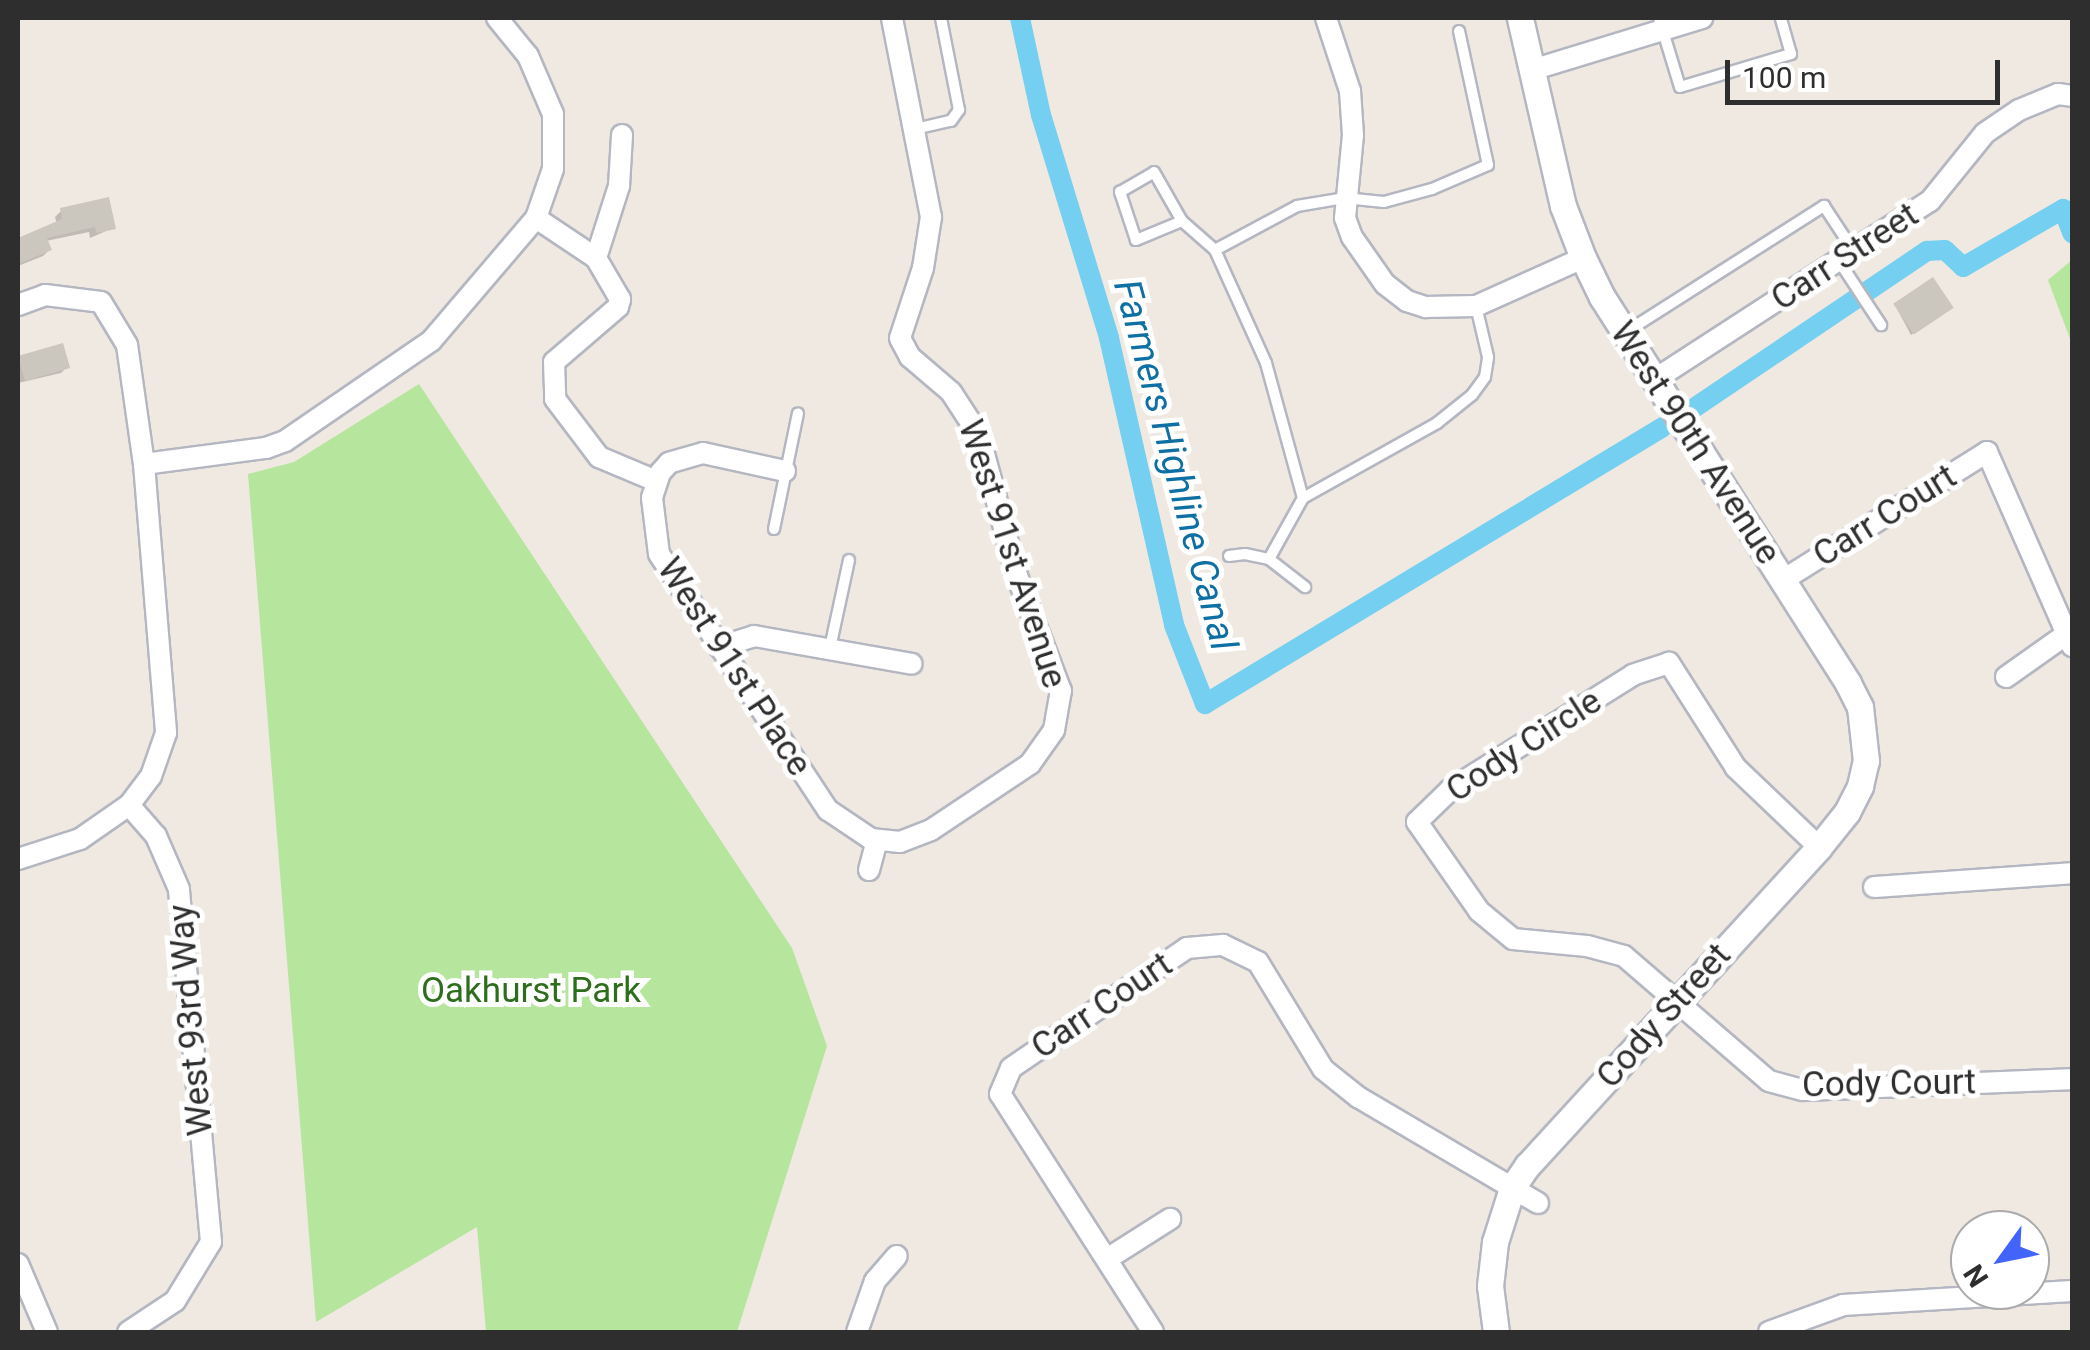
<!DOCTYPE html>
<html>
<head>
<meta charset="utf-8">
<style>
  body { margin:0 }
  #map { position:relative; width:2090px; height:1350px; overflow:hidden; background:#efe9e1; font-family:Roboto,sans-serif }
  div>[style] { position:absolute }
  .green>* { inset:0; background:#b6e59e }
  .shadow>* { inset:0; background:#0003 }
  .canal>* { height:20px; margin:-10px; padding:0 10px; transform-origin:10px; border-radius:10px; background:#75cff0 }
  .building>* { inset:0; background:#cbc7bf; transform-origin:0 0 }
  .roads { filter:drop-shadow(2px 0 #b4b7c1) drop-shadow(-2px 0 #b4b7c1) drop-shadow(0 2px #b4b7c1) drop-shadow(0 -2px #b4b7c1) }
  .service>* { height:10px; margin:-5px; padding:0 5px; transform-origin:5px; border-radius:5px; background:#fff }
  .minor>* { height:20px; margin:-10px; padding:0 10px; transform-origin:10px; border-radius:10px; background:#fff }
  .tertiary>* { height:25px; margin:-12.5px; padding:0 12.5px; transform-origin:12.5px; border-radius:12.5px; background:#fff }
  span { translate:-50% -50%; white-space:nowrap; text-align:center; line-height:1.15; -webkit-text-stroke:10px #fff; paint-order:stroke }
  .street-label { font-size:35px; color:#2e2e2e }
  .park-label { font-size:35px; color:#2c6e1b }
  .water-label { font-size:38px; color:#0d6fa3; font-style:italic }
  .frame { position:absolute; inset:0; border:20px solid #2e2e2e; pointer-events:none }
  .north { position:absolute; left:1950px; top:1210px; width:100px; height:100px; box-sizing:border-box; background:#fff; border:2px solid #ababab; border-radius:50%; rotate:237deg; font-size:28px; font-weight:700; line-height:40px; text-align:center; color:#2e2e2e }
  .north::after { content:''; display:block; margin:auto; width:35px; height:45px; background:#4264fb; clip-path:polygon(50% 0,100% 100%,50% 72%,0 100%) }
  .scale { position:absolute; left:1725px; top:60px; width:275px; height:45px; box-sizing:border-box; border:5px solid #2e2e2e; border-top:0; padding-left:12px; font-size:30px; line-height:35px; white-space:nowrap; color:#2e2e2e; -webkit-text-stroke:8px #fff; paint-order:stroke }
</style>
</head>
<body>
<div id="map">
  <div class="green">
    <i style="clip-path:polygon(2072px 260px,2072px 344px,2048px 280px)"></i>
    <i style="clip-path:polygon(419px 384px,792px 948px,827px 1046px,737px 1332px,486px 1332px,477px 1227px,316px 1322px,248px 474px,294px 462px)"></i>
  </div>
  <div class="shadow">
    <i style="clip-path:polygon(61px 211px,113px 228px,90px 238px,89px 232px,46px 241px,49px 250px,43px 256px,18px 266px,18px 240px,57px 224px,55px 217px)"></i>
    <i style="clip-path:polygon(1895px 305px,1948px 310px,1911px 335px)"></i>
    <i style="clip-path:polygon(61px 346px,67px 367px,61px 373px,18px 383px,18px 356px)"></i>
  </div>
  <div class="canal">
    <i style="left:1020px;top:18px;width:99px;rotate:77.8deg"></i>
    <i style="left:1041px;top:115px;width:233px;rotate:73deg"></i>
    <i style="left:1109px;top:338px;width:294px;rotate:77.2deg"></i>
    <i style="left:1174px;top:625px;width:85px;rotate:68.6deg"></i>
    <i style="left:1205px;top:704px;width:535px;rotate:-31.17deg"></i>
    <i style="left:1694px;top:408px;width:281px;rotate:-34deg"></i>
    <i style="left:1927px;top:251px;width:18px;rotate:-3deg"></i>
    <i style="left:1945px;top:250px;width:25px;rotate:43deg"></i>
    <i style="left:1963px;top:267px;width:116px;rotate:-30.1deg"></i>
    <i style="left:2063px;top:209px;width:26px;rotate:69deg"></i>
  </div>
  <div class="building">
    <i style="clip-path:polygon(109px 197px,116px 229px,96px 233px,95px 227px,47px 238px,52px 250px,18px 264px,18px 238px,62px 219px,60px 208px)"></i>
    <i style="left:1933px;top:277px;width:37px;height:48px;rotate:56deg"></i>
    <i style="left:63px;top:343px;width:26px;height:47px;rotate:74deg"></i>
  </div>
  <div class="roads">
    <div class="service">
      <i style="left:1659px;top:18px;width:72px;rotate:73.1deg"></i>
      <i style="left:1680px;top:87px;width:116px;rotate:-16.6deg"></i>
      <i style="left:1791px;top:54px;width:37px;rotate:-106deg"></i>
      <i style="left:915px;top:129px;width:37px;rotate:-13deg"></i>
      <i style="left:951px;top:121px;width:14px;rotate:-54deg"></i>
      <i style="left:959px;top:110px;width:94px;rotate:-101.1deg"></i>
      <i style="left:1182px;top:221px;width:50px;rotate:157.6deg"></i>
      <i style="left:1136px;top:240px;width:51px;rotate:-108.4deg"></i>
      <i style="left:1120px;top:192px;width:39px;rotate:-30deg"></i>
      <i style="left:1154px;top:172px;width:56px;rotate:60.3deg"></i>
      <i style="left:1182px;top:221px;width:44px;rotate:41.3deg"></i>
      <i style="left:1215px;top:250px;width:124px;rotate:65.7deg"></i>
      <i style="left:1266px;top:363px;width:140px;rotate:74.7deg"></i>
      <i style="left:1215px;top:250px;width:93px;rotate:-28.2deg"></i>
      <i style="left:1297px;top:206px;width:49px;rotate:-9.5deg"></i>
      <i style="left:1345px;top:198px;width:39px;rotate:6deg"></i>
      <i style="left:1384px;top:202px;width:50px;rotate:-15.2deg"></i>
      <i style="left:1432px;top:189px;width:61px;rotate:-23.2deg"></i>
      <i style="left:1488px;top:165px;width:137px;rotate:-102.2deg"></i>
      <i style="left:1839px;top:261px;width:77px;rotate:56.7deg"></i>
      <i style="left:1626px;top:332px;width:235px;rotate:-32.5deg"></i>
      <i style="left:1824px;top:206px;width:53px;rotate:56.6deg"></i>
      <i style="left:774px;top:529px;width:118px;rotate:-78.3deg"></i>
      <i style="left:1229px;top:556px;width:16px;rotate:-7deg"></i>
      <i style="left:1245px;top:554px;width:25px;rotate:12deg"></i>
      <i style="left:1269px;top:559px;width:46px;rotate:37.9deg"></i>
      <i style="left:1269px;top:559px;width:70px;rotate:-60.9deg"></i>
      <i style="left:1303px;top:498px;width:154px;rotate:-29.2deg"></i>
      <i style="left:1437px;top:423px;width:45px;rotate:-38.7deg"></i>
      <i style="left:1472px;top:395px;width:22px;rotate:-54deg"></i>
      <i style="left:1485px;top:377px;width:20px;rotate:-81deg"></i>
      <i style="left:1488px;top:357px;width:52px;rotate:-103.2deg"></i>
      <i style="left:830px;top:648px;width:90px;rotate:-77.8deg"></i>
    </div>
    <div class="minor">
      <i style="left:1326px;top:18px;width:77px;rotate:71.8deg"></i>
      <i style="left:1350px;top:91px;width:44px;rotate:86.1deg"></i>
      <i style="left:1353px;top:135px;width:83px;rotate:95.5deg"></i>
      <i style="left:1345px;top:218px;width:20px;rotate:70deg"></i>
      <i style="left:1352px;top:237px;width:57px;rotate:54.9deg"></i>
      <i style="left:1385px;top:284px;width:28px;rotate:38deg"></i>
      <i style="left:1407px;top:301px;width:20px;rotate:18deg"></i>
      <i style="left:1426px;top:307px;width:50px;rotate:-1.1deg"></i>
      <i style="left:1476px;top:306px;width:117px;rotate:-24.2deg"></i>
      <i style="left:1535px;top:69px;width:175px;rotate:-17deg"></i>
      <i style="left:536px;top:218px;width:72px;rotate:33.7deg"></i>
      <i style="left:596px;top:258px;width:48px;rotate:59.7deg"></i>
      <i style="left:620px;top:299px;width:8px;rotate:104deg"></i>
      <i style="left:618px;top:307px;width:84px;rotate:139.3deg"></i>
      <i style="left:554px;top:362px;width:37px;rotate:88deg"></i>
      <i style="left:555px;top:399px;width:73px;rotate:52.8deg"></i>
      <i style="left:599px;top:457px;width:62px;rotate:22.8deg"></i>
      <i style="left:596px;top:258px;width:76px;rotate:-72.3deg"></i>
      <i style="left:619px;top:186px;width:51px;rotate:-86.6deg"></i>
      <i style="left:18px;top:305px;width:29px;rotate:-20deg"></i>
      <i style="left:45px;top:295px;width:56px;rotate:7.1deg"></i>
      <i style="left:101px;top:302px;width:50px;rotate:58.8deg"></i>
      <i style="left:127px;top:345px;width:120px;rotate:81.9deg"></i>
      <i style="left:144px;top:464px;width:270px;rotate:85.3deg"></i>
      <i style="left:166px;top:733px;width:46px;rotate:109.2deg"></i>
      <i style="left:151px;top:776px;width:36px;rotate:127deg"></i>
      <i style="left:129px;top:805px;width:60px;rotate:145.2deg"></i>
      <i style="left:80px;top:839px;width:65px;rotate:162.1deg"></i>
      <i style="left:1654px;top:380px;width:329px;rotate:-33deg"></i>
      <i style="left:1930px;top:201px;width:87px;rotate:-51deg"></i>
      <i style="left:1985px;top:133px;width:41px;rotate:-34.1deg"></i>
      <i style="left:2019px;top:110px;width:42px;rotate:-22.3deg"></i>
      <i style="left:2058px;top:94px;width:14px;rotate:8deg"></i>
      <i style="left:144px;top:464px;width:123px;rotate:-7.5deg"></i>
      <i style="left:266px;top:448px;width:20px;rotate:-20deg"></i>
      <i style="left:285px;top:441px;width:177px;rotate:-34.4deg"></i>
      <i style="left:431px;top:341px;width:162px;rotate:-49.5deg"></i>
      <i style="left:536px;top:218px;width:52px;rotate:-70.9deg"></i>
      <i style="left:553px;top:169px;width:55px;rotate:-90deg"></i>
      <i style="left:553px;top:114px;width:63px;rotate:-113.3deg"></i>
      <i style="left:528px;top:56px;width:49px;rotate:-129.2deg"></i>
      <i style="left:785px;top:471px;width:84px;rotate:-167.6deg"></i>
      <i style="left:703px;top:453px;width:35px;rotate:164deg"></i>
      <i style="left:669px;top:463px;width:13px;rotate:132deg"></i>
      <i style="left:660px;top:473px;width:26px;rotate:108deg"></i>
      <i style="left:652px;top:498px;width:56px;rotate:82.9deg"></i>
      <i style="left:659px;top:554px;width:307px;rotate:56.6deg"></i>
      <i style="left:828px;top:810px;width:52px;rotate:34deg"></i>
      <i style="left:871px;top:839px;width:29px;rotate:6deg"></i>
      <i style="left:900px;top:842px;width:33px;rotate:-21deg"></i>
      <i style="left:931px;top:830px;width:119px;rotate:-33.7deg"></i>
      <i style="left:1030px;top:764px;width:42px;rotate:-54.8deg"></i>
      <i style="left:1054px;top:730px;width:40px;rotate:-80deg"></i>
      <i style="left:1061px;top:691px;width:123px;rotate:-110.9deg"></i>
      <i style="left:1017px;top:576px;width:146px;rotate:-105.1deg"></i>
      <i style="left:979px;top:435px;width:51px;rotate:-123.1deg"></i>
      <i style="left:951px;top:392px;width:54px;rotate:-139.5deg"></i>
      <i style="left:910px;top:357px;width:21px;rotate:-118deg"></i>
      <i style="left:900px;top:338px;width:74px;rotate:-71.8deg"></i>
      <i style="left:923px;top:268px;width:52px;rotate:-81.1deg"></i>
      <i style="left:931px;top:217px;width:203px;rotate:-101.1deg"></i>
      <i style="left:1783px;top:580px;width:241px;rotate:-32.1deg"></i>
      <i style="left:1987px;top:452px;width:212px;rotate:66.3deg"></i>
      <i style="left:719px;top:647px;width:37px;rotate:-17deg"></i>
      <i style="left:754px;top:636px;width:160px;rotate:10deg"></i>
      <i style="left:2006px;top:677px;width:71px;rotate:-35.3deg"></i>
      <i style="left:1819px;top:847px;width:115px;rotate:-136.4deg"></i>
      <i style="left:1736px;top:768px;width:125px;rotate:-122.5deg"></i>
      <i style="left:1669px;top:663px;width:38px;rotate:162deg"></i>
      <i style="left:1633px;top:675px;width:216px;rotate:147.9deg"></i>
      <i style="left:1450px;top:790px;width:46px;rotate:135.9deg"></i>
      <i style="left:1417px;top:822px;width:108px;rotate:55.1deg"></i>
      <i style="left:1479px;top:911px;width:44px;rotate:39.5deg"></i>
      <i style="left:1513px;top:939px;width:74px;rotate:5.4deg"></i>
      <i style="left:1587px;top:946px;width:38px;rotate:15deg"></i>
      <i style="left:1624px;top:956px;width:191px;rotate:40.8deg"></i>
      <i style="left:1769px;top:1081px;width:35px;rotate:15deg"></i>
      <i style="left:1803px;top:1090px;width:269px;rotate:-2.3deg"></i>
      <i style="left:869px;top:870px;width:31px;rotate:-75deg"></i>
      <i style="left:1874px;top:887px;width:198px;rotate:-4deg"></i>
      <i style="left:1107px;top:1259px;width:75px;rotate:-32.4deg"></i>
      <i style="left:18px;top:1264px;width:74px;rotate:66.9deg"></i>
      <i style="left:128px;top:1332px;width:56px;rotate:-33.4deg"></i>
      <i style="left:175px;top:1301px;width:69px;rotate:-58.6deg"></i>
      <i style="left:211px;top:1242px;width:354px;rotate:-95.2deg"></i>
      <i style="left:179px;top:889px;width:58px;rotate:-113.5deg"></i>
      <i style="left:156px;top:836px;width:41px;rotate:-131.1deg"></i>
      <i style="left:857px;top:1332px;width:54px;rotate:-70.6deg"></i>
      <i style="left:875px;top:1281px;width:33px;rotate:-49deg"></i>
      <i style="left:1153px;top:1332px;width:283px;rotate:-122.7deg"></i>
      <i style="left:1000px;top:1094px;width:28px;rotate:-67deg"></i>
      <i style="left:1011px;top:1068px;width:213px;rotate:-34.3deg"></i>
      <i style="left:1187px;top:948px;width:36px;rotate:-5deg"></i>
      <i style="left:1223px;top:945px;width:39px;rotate:26deg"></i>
      <i style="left:1258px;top:962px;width:125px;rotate:58.7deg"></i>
      <i style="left:1323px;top:1069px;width:45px;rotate:38.7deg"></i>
      <i style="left:1358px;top:1097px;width:209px;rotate:30.5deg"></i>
      <i style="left:1769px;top:1332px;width:79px;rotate:-20deg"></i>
      <i style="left:1843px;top:1305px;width:229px;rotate:-3.5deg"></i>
    </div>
    <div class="tertiary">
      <i style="left:1496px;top:1332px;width:46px;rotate:-97.4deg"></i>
      <i style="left:1490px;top:1286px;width:44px;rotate:-83.5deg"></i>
      <i style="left:1495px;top:1242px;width:57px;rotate:-72.5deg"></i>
      <i style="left:1512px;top:1188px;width:27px;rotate:-56deg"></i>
      <i style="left:1527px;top:1166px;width:432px;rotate:-47.5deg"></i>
      <i style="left:1819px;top:847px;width:45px;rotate:-51.3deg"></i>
      <i style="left:1847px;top:812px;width:29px;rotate:-63deg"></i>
      <i style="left:1860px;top:786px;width:26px;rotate:-77deg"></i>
      <i style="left:1866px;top:761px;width:54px;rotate:-96.3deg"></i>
      <i style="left:1860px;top:707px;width:27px;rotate:-117deg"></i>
      <i style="left:1848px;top:683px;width:458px;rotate:-122.5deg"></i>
      <i style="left:1602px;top:297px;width:43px;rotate:-116deg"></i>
      <i style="left:1583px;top:258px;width:56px;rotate:-111deg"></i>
      <i style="left:1563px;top:206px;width:193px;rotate:-102.9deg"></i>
    </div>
  </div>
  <div class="street-label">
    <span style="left:1845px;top:257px;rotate:-33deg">Carr Street</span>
    <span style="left:1695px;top:443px;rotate:57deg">West 90th Avenue</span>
    <span style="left:1885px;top:516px;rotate:-32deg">Carr Court</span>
    <span style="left:1012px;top:554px;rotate:72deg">West 91st Avenue</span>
    <span style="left:734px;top:667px;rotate:57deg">West 91st Place</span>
    <span style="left:1524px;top:746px;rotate:-33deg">Cody Circle</span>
    <span style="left:1102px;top:1006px;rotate:-34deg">Carr Court</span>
    <span style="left:1664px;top:1016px;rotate:-48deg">Cody Street</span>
    <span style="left:191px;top:1020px;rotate:-95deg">West 93rd Way</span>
    <span style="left:1889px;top:1084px;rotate:-1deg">Cody Court</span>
  </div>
  <div class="park-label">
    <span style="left:531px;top:991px">Oakhurst Park</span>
  </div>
  <div class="water-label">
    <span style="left:1175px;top:465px;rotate:75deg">Farmers Highline Canal</span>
  </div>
  <div class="frame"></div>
  <div class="north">N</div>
  <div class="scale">100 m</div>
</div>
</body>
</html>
